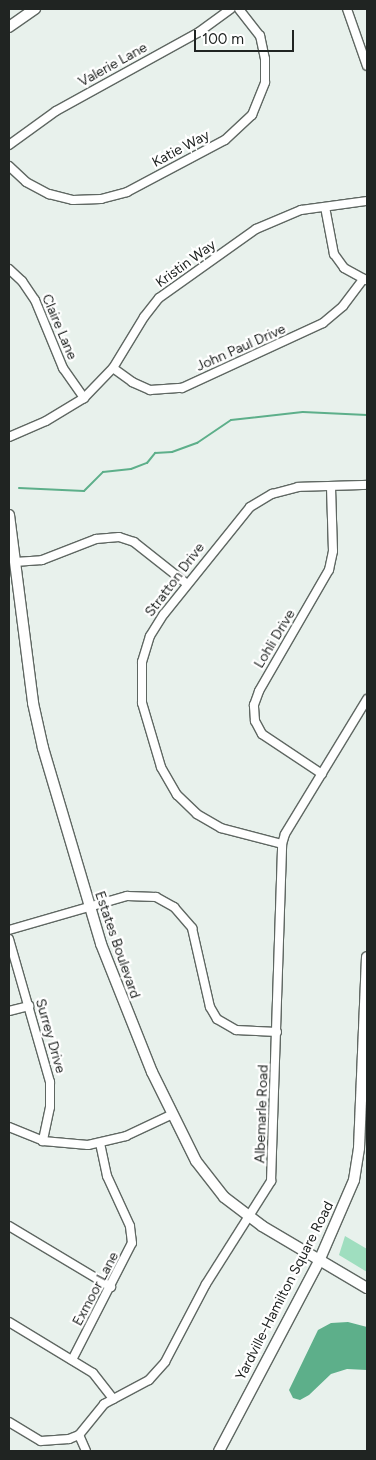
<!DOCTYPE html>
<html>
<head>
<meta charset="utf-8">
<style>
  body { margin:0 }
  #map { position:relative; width:376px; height:1460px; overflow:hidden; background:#e8f1ec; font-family:Figtree,sans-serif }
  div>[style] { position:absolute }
  .green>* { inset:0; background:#9fdebf }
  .water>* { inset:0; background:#5daf8a }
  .stream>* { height:2px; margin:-1px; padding:0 1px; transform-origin:1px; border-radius:1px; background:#5daf8a }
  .roads { filter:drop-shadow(1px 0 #5f6762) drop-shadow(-1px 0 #5f6762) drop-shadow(0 1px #5f6762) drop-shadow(0 -1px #5f6762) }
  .minor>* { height:8px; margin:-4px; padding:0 4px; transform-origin:4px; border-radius:4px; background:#fff }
  .tertiary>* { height:10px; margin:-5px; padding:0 5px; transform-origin:5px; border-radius:5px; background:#fff }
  span { translate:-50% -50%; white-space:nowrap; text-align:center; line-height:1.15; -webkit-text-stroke:4.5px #fff; paint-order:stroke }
  .street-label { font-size:14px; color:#202422 }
  .frame { position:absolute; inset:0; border:10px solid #202422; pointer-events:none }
  .scale { position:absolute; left:194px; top:30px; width:100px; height:22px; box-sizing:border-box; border:2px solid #202422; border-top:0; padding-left:6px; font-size:15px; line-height:18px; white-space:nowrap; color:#202422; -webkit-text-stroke:4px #fff; paint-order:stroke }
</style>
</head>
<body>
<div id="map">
  <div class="green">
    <i style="clip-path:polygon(345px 1236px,367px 1249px,367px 1272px,339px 1255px)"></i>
  </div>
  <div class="water">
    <i style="clip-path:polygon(348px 1322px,367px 1327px,367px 1370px,347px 1369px,331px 1374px,309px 1395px,300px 1400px,293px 1398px,289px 1390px,318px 1330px,331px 1323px)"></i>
  </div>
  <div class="stream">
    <i style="left:19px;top:488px;width:65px;rotate:2.6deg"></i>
    <i style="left:84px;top:491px;width:27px;rotate:-45deg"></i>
    <i style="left:103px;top:472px;width:28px;rotate:-6deg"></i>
    <i style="left:131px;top:469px;width:17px;rotate:-21deg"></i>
    <i style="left:147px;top:463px;width:13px;rotate:-51deg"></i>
    <i style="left:155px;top:453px;width:17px;rotate:-3deg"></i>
    <i style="left:172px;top:452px;width:27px;rotate:-20deg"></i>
    <i style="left:197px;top:443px;width:41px;rotate:-34.1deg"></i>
    <i style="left:231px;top:420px;width:72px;rotate:-6.3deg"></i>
    <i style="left:303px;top:412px;width:64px;rotate:2.7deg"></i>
  </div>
  <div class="roads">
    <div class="minor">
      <i style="left:347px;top:9px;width:60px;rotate:70.7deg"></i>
      <i style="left:9px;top:145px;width:58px;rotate:-35.9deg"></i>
      <i style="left:56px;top:111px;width:163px;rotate:-28.9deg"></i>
      <i style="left:199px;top:32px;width:39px;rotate:-36deg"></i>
      <i style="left:9px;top:166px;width:23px;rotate:43deg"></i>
      <i style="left:26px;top:182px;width:26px;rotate:28deg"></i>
      <i style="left:49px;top:194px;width:25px;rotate:14deg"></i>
      <i style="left:73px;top:200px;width:28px;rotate:-2deg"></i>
      <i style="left:101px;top:199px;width:27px;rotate:-15deg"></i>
      <i style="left:127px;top:192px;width:111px;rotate:-28deg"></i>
      <i style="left:225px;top:140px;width:37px;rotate:-43deg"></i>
      <i style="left:252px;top:115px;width:35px;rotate:-68deg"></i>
      <i style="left:265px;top:82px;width:23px;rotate:-90deg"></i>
      <i style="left:265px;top:59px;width:24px;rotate:-102deg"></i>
      <i style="left:260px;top:36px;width:34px;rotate:-128deg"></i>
      <i style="left:325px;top:207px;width:48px;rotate:79.2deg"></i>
      <i style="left:334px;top:254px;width:17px;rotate:54deg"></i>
      <i style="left:344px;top:268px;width:25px;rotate:29deg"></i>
      <i style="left:9px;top:269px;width:18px;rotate:43deg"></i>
      <i style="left:22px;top:281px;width:23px;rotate:56deg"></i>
      <i style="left:35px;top:300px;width:74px;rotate:67.6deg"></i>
      <i style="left:63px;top:368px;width:37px;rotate:55deg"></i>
      <i style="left:113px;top:368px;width:24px;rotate:36deg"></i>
      <i style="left:132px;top:382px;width:20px;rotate:24deg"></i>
      <i style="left:150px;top:390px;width:32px;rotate:-4deg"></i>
      <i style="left:182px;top:388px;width:155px;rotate:-24.7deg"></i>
      <i style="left:323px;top:323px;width:26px;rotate:-40deg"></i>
      <i style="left:343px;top:306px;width:34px;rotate:-53deg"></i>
      <i style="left:9px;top:437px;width:40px;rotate:-23.4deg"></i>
      <i style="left:46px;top:421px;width:44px;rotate:-31.2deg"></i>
      <i style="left:84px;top:398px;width:42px;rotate:-46deg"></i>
      <i style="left:113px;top:368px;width:60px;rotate:-58.7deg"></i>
      <i style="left:144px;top:317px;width:24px;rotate:-52deg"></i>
      <i style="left:159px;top:298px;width:119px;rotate:-35.4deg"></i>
      <i style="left:256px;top:229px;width:49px;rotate:-22.9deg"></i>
      <i style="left:301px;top:210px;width:67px;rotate:-7.8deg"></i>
      <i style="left:15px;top:562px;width:27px;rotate:-4deg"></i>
      <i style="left:42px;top:560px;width:58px;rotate:-21.3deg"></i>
      <i style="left:96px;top:539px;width:23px;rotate:-5deg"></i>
      <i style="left:119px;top:537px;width:16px;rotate:18deg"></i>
      <i style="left:134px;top:542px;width:68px;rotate:38.4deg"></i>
      <i style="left:322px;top:774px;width:72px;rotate:-146.3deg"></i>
      <i style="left:262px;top:734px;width:15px;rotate:-118deg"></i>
      <i style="left:255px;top:721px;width:16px;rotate:-94deg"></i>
      <i style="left:254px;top:705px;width:15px;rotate:-70deg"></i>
      <i style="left:259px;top:691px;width:140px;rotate:-60deg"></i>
      <i style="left:329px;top:570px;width:19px;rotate:-78deg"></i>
      <i style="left:333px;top:551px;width:65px;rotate:-91.8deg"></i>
      <i style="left:282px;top:844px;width:63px;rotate:-165.3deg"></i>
      <i style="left:221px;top:828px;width:28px;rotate:-150deg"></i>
      <i style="left:197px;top:814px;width:28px;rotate:-136deg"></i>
      <i style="left:177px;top:795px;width:32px;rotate:-120deg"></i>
      <i style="left:161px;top:767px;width:67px;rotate:-106.5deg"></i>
      <i style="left:142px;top:703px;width:41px;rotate:-90deg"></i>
      <i style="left:142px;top:662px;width:27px;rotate:-73deg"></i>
      <i style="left:150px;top:636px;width:26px;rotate:-58deg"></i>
      <i style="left:164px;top:614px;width:137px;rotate:-51.2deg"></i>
      <i style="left:250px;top:507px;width:26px;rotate:-31deg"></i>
      <i style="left:272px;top:494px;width:27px;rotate:-15deg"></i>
      <i style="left:298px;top:487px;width:69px;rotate:-1.7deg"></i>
      <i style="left:9px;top:930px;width:123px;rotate:-16.1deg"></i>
      <i style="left:127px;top:896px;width:29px;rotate:2deg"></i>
      <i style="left:156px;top:897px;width:21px;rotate:29deg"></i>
      <i style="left:174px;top:907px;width:28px;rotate:49deg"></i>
      <i style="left:192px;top:928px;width:81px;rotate:77.2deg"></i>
      <i style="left:210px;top:1007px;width:14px;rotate:60deg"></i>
      <i style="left:217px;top:1019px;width:22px;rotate:30deg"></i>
      <i style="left:236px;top:1030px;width:41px;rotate:2.8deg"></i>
      <i style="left:9px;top:939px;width:149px;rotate:74deg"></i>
      <i style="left:50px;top:1082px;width:25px;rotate:90deg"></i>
      <i style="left:50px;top:1107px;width:35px;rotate:102deg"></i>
      <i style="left:9px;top:1011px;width:21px;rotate:-14deg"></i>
      <i style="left:9px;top:1127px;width:37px;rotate:22deg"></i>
      <i style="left:43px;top:1141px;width:45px;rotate:5.1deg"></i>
      <i style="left:88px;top:1145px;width:39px;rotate:-13deg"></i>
      <i style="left:126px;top:1136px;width:52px;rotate:-25.1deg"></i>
      <i style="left:9px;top:1226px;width:119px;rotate:30.9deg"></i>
      <i style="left:9px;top:1322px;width:98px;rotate:31.3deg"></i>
      <i style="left:93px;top:1373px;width:33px;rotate:52deg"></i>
      <i style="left:72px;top:1360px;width:131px;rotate:-62.9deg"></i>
      <i style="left:132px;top:1243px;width:17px;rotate:-97deg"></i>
      <i style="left:130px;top:1226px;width:55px;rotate:-114.7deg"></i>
      <i style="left:107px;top:1176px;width:33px;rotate:-102deg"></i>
      <i style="left:9px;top:1422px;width:37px;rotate:31deg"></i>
      <i style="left:41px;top:1441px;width:28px;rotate:-4deg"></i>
      <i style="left:69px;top:1439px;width:11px;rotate:-22deg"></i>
      <i style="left:79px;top:1435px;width:40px;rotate:-51deg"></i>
      <i style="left:104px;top:1404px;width:51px;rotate:-28.1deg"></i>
      <i style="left:149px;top:1380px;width:24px;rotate:-48deg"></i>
      <i style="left:165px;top:1362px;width:88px;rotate:-62.3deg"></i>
      <i style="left:206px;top:1284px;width:122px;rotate:-57.7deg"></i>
      <i style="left:271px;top:1181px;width:337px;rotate:-88.1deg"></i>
      <i style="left:282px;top:844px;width:10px;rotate:-73deg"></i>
      <i style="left:285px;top:834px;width:158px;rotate:-58.7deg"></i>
      <i style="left:79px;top:1435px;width:17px;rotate:66deg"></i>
    </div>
    <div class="tertiary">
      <i style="left:9px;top:27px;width:32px;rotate:-35deg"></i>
      <i style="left:9px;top:515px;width:190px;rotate:82.7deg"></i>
      <i style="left:33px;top:703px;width:46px;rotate:77.5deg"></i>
      <i style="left:43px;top:748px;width:204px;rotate:73.5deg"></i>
      <i style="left:101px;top:944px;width:138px;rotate:68.3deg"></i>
      <i style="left:152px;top:1072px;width:99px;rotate:63.7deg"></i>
      <i style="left:196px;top:1161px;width:46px;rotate:52.1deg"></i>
      <i style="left:224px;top:1197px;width:48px;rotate:37.3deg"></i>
      <i style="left:262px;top:1226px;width:122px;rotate:30.6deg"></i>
      <i style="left:219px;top:1451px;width:215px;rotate:-62.2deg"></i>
      <i style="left:319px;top:1261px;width:88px;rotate:-66.6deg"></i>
      <i style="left:354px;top:1180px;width:32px;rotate:-81deg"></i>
      <i style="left:359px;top:1148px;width:191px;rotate:-87.6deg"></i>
    </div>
  </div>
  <div class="street-label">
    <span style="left:113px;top:65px;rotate:-29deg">Valerie Lane</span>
    <span style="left:181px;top:149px;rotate:-28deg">Katie Way</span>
    <span style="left:186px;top:264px;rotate:-36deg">Kristin Way</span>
    <span style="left:59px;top:327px;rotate:67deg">Claire Lane</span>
    <span style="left:241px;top:348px;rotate:-24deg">John Paul Drive</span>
    <span style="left:175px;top:580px;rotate:-53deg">Stratton Drive</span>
    <span style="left:275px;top:639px;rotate:-59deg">Lohli Drive</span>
    <span style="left:117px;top:945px;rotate:71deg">Estates Boulevard</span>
    <span style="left:50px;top:1036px;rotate:74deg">Surrey Drive</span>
    <span style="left:262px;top:1114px;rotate:-88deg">Albemarle Road</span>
    <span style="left:96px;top:1289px;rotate:-62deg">Exmoor Lane</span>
    <span style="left:285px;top:1291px;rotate:-63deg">Yardville-Hamilton Square Road</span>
  </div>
  <div class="frame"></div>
  <div class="scale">100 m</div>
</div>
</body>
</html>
